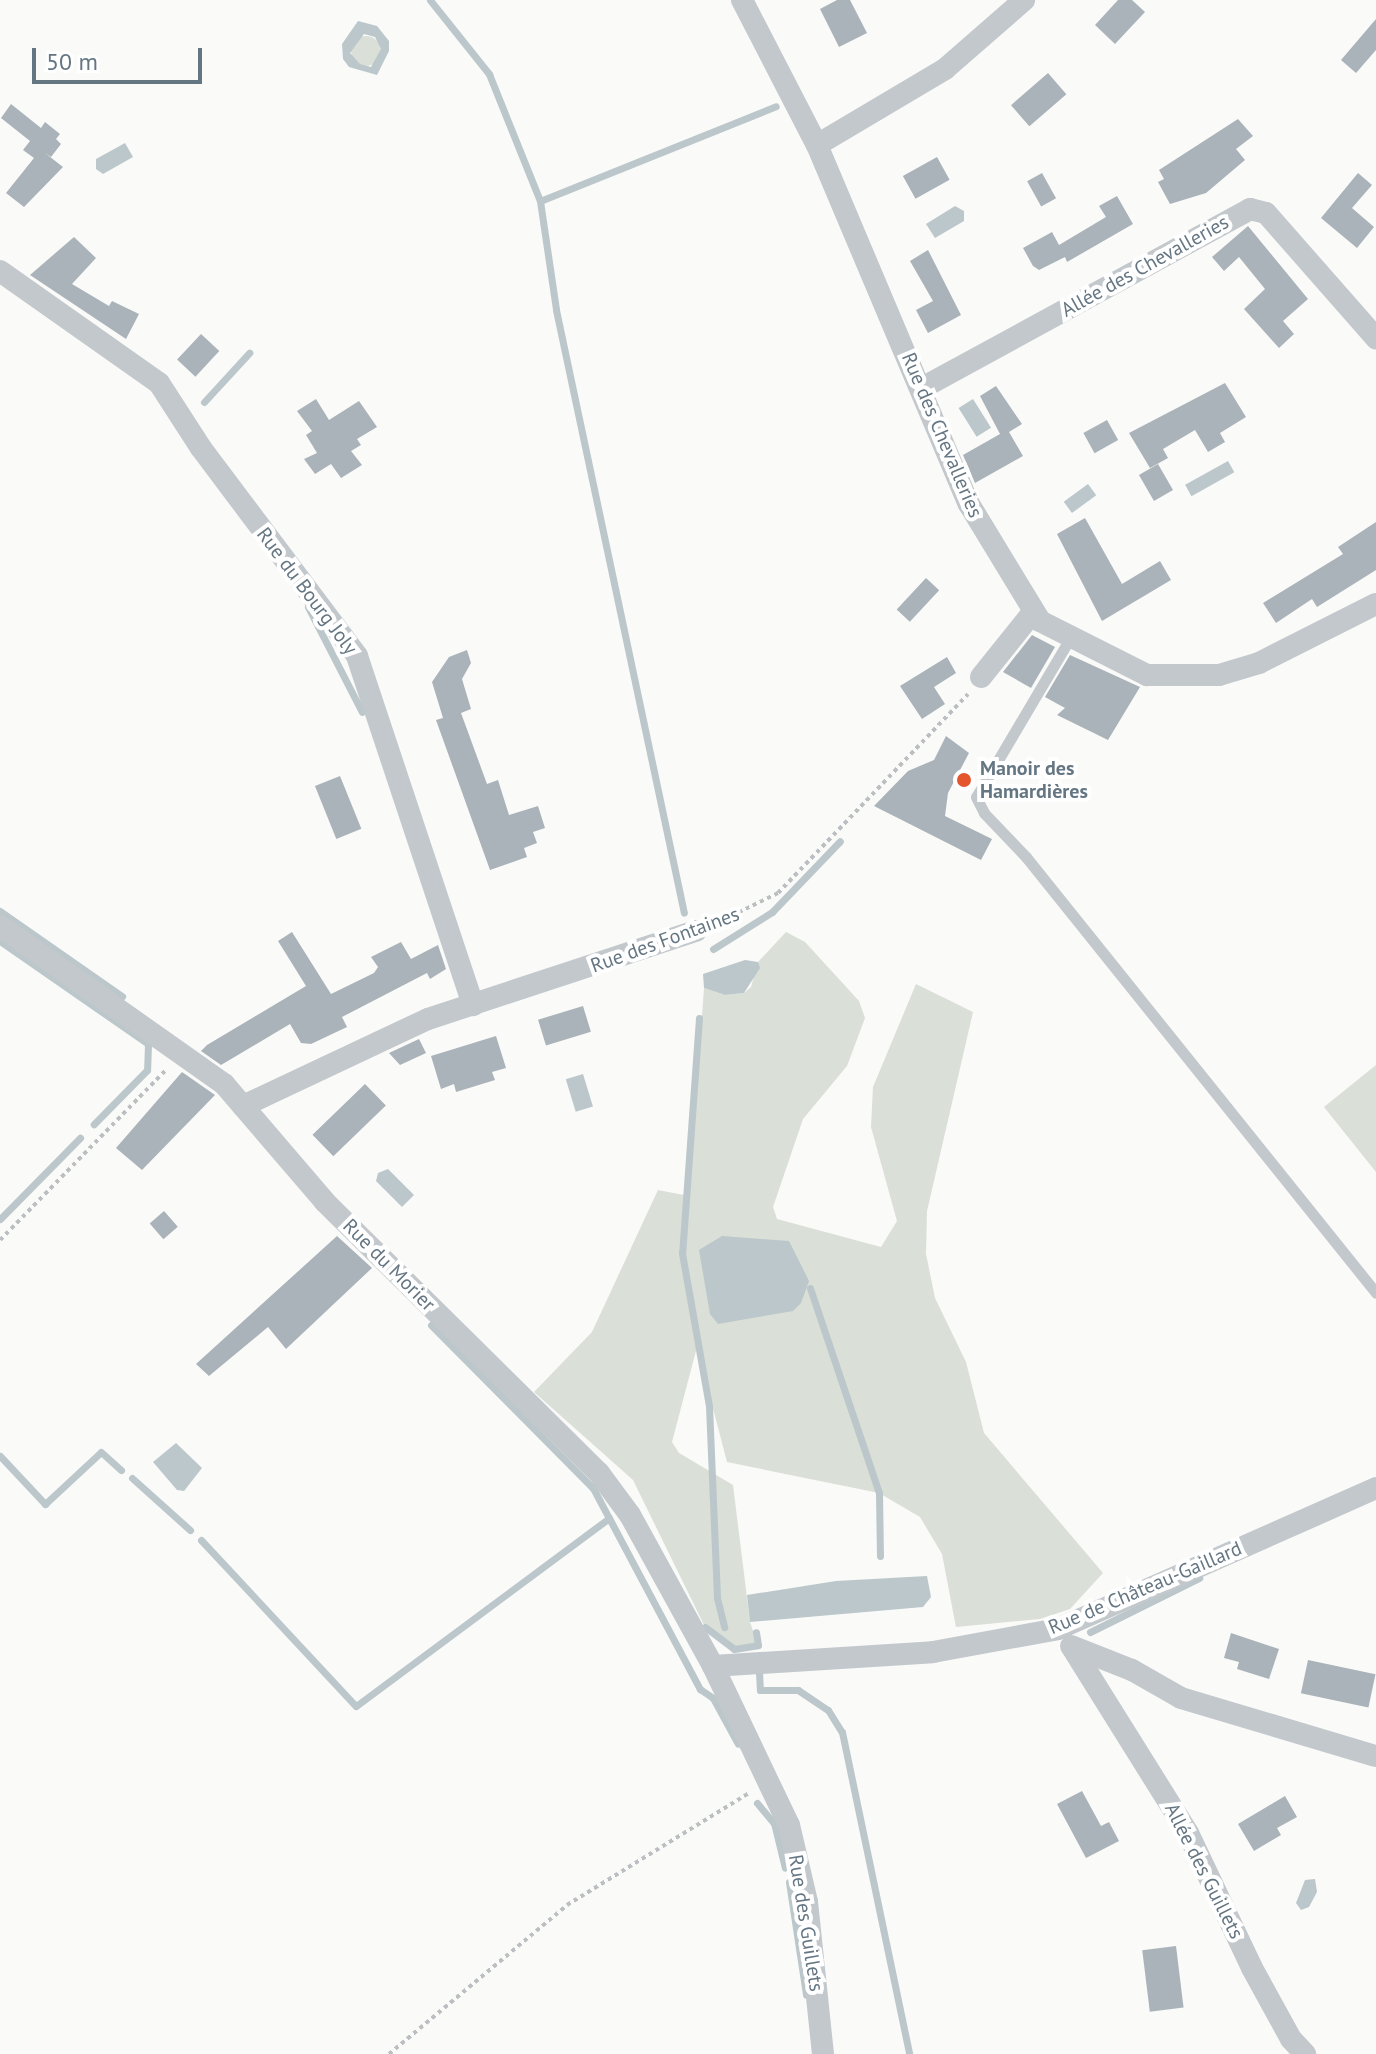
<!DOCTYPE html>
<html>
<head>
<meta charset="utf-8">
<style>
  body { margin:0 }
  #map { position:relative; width:1376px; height:2054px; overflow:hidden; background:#fafaf8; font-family:"PT Sans",sans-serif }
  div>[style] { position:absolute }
  .green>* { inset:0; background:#dadfd7 }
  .round { border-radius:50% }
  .water>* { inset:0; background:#bbc7cb; transform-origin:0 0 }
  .stream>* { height:7px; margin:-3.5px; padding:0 3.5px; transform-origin:3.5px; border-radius:3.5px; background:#bbc7cb }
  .building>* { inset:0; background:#aab3b9; transform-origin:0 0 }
  .path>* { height:4px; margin-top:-2px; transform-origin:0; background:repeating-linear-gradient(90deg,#bbbfc2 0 4px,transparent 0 8px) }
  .service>* { height:11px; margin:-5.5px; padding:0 5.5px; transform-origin:5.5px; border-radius:5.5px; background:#c3c8cc }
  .minor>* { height:22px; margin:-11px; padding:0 11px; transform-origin:11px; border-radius:11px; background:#c3c8cc }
  .dots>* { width:22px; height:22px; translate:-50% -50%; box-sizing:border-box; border:4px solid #fff; border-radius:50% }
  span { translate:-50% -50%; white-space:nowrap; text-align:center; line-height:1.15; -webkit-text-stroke:8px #fff; paint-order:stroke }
  .street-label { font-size:20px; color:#657683 }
  .poi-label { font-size:20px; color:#657683; font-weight:700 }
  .left { translate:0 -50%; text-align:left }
  .scale { position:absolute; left:32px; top:48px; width:170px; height:36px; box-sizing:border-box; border:4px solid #657683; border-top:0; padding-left:10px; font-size:24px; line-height:28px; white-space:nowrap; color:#657683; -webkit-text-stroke:6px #fff; paint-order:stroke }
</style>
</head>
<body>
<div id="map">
  <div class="green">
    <i class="round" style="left:351px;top:36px;width:30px;height:30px"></i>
    <i style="clip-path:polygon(786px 932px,805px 942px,859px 1001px,865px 1018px,847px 1066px,803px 1119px,773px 1207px,777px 1219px,881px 1247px,897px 1221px,871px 1127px,873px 1087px,916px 984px,973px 1012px,927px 1211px,926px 1254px,935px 1298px,966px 1362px,984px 1433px,1103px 1573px,1070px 1609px,1040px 1619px,956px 1627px,942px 1554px,920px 1517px,879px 1493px,727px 1462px,697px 1347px,672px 1442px,679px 1453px,733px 1485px,750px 1622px,758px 1645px,734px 1649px,705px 1627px,633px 1480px,534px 1392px,592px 1332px,658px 1190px,689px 1196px,704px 988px,725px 995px,744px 993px,751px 987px,758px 962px)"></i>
    <i style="clip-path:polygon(1376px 1065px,1376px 1172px,1324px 1107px)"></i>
  </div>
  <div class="water">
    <i style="clip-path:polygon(evenodd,358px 21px,377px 26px,389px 41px,389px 51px,377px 75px,349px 67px,343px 59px,342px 44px,358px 21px,364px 34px,375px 37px,381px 49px,371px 67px,360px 64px,350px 53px,364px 34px)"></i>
    <i style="clip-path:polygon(125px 143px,133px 157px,103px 174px,96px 169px,96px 159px)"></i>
    <i style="clip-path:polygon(955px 206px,964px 211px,964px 221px,935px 238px,926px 224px)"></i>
    <i style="left:973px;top:399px;width:34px;height:17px;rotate:58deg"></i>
    <i style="left:1228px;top:461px;width:13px;height:49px;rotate:61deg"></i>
    <i style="left:1088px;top:484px;width:14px;height:30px;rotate:54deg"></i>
    <i style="clip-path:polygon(745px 960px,758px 962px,760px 968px,744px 993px,725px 995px,704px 988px,703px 974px)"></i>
    <i style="left:583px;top:1074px;width:34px;height:18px;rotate:73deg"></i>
    <i style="clip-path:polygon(388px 1169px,414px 1195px,402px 1207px,376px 1181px,378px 1173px)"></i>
    <i style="clip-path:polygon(722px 1236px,789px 1241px,809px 1281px,801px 1303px,793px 1311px,718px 1324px,710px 1314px,699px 1250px)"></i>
    <i style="clip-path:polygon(176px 1443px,202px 1468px,184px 1491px,177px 1490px,153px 1462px)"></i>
    <i style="clip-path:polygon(927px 1576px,931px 1597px,923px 1607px,750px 1622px,747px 1595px,836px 1581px)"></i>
    <i style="clip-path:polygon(1315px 1879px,1317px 1892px,1309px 1907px,1301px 1910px,1296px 1903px,1305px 1880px)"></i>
  </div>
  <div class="stream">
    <i style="left:430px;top:0;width:95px;rotate:51.4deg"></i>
    <i style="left:489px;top:74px;width:137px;rotate:68.1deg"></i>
    <i style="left:540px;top:201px;width:110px;rotate:81.6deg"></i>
    <i style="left:556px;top:310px;width:616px;rotate:78.02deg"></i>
    <i style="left:540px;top:201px;width:254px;rotate:-21.9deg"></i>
    <i style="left:204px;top:402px;width:67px;rotate:-47.4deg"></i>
    <i style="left:308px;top:607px;width:118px;rotate:62.8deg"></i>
    <i style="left:0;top:911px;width:149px;rotate:34.9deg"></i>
    <i style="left:0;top:941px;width:180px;rotate:34.8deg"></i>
    <i style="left:148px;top:1044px;width:26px;rotate:92deg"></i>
    <i style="left:147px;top:1070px;width:76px;rotate:134.5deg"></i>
    <i style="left:713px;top:949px;width:70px;rotate:-32.1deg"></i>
    <i style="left:772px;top:912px;width:98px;rotate:-46.2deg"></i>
    <i style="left:699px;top:1018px;width:236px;rotate:94.1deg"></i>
    <i style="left:682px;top:1253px;width:155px;rotate:80deg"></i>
    <i style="left:709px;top:1406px;width:192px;rotate:87.6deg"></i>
    <i style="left:717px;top:1598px;width:30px;rotate:76deg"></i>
    <i style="left:0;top:1219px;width:114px;rotate:-45.4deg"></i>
    <i style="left:810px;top:1288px;width:216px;rotate:71.4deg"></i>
    <i style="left:879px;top:1493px;width:63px;rotate:89.1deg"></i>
    <i style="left:431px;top:1325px;width:230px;rotate:45.2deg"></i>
    <i style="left:593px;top:1488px;width:34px;rotate:62deg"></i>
    <i style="left:0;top:1456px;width:66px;rotate:46.8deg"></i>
    <i style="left:45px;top:1504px;width:76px;rotate:-42.9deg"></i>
    <i style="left:101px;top:1452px;width:27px;rotate:42deg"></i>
    <i style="left:132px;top:1478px;width:78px;rotate:41.9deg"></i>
    <i style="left:201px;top:1540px;width:227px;rotate:47deg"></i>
    <i style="left:356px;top:1706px;width:315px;rotate:-36.6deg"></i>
    <i style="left:609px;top:1518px;width:194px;rotate:62deg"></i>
    <i style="left:700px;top:1689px;width:16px;rotate:35deg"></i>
    <i style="left:713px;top:1698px;width:52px;rotate:61.5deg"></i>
    <i style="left:705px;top:1627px;width:36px;rotate:37deg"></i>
    <i style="left:734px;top:1649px;width:24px;rotate:-9deg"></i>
    <i style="left:758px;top:1645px;width:13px;rotate:-99deg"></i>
    <i style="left:1090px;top:1632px;width:122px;rotate:-26.4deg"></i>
    <i style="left:759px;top:1672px;width:18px;rotate:87deg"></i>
    <i style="left:760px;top:1690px;width:38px"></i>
    <i style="left:798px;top:1690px;width:36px;rotate:34deg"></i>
    <i style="left:828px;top:1710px;width:26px;rotate:58deg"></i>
    <i style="left:842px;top:1732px;width:329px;rotate:78.2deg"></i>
    <i style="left:757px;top:1803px;width:26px;rotate:50deg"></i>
    <i style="left:774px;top:1823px;width:46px;rotate:76.3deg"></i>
    <i style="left:789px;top:1882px;width:114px;rotate:81.4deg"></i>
  </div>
  <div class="building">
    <i style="clip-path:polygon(837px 0,850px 0,867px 33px,839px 47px,820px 9px)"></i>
    <i style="clip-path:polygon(1118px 0,1132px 0,1145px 12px,1115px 44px,1095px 25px)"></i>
    <i style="clip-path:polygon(1376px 19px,1376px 50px,1356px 73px,1341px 60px)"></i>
    <i style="left:1048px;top:73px;width:28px;height:49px;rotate:49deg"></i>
    <i style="clip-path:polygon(11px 104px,41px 128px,45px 122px,60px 134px,56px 139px,61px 144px,51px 157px,45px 153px,63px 167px,24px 207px,6px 193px,34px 158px,23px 150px,30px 141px,1px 118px)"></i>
    <i style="clip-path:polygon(1238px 119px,1253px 136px,1236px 149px,1245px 160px,1206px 193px,1170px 204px,1158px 182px,1164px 179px,1159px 170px)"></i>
    <i style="left:937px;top:157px;width:26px;height:39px;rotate:61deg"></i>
    <i style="left:1042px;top:173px;width:29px;height:17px;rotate:61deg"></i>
    <i style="clip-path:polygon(1358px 173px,1372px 185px,1352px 208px,1374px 227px,1357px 248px,1321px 218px)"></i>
    <i style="clip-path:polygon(1117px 196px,1133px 224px,1067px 262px,1065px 257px,1039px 270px,1033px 266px,1023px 248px,1052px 232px,1059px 245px,1106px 217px,1099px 206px)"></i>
    <i style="clip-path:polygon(1248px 226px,1308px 299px,1283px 321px,1294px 334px,1279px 348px,1244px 309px,1265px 289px,1239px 257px,1224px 271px,1212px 257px)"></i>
    <i style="clip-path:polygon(74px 237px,96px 258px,72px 284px,109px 306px,112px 301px,139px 314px,126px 339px,30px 275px)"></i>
    <i style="clip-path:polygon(928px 250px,961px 315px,928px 333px,916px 310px,933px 301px,910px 261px)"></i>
    <i style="left:201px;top:334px;width:25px;height:35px;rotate:43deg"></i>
    <i style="clip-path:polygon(1225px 383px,1246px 417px,1220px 433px,1225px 442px,1208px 452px,1195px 430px,1163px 449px,1168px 458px,1150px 468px,1129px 433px)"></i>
    <i style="clip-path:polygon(996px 386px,1022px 424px,1009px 432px,1023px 456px,975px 483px,963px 455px,1000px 434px,980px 396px)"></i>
    <i style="clip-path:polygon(316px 399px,329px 420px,359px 401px,377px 427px,357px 439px,361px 445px,351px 451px,362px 465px,341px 478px,331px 464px,315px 474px,304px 459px,317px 453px,306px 435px,312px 431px,297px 411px)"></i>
    <i style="left:1107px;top:420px;width:23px;height:27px;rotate:61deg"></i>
    <i style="left:1158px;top:464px;width:30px;height:22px;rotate:60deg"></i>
    <i style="clip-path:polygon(1085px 518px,1122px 584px,1160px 561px,1171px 580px,1102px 621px,1057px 534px)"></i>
    <i style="clip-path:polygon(1376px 522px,1376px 570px,1317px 607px,1312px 599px,1276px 623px,1263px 603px,1343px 554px,1338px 547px)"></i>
    <i style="left:926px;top:578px;width:18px;height:43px;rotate:43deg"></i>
    <i style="clip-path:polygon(1032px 635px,1055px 647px,1031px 688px,1003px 672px)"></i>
    <i style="clip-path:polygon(467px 650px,471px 663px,462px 679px,471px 709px,461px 713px,487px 784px,498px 780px,509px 815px,538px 806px,545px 828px,533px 832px,537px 843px,524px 848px,527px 857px,490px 870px,436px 720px,443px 718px,432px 682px,449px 657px)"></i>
    <i style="clip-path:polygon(1070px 655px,1140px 687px,1108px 740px,1057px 715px,1065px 708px,1045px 697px)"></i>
    <i style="clip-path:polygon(947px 657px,956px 673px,934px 687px,945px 704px,922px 719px,900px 686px)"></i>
    <i style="clip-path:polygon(946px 736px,969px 753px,948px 793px,945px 816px,992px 839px,981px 860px,874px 806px,908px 771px,934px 760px)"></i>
    <i style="left:340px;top:776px;width:57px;height:27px;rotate:68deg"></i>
    <i style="clip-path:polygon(292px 932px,331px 994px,374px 973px,378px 967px,371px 957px,401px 942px,411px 959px,438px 945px,446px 969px,430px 979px,427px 973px,342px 1017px,347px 1027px,311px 1044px,301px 1043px,290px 1024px,221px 1065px,201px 1051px,207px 1045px,306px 986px,278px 941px)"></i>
    <i style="left:583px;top:1006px;width:27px;height:47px;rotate:73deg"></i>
    <i style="clip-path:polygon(496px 1036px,506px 1068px,492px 1072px,495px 1080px,456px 1092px,454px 1084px,441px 1089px,431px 1056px)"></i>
    <i style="clip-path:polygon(419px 1039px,426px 1053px,400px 1065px,389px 1053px)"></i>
    <i style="clip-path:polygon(182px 1072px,215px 1095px,142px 1170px,116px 1148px)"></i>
    <i style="left:365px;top:1084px;width:30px;height:73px;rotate:46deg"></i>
    <i style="left:164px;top:1211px;width:21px;height:19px;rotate:49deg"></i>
    <i style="clip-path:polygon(337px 1236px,372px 1268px,286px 1349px,268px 1327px,209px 1376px,196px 1364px)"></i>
    <i style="clip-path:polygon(1231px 1633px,1279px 1649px,1269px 1679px,1237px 1669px,1239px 1662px,1224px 1658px)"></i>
    <i style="left:1308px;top:1660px;width:69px;height:34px;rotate:12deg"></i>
    <i style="clip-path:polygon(1082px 1791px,1101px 1826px,1109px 1822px,1119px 1841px,1086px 1858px,1057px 1804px)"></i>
    <i style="clip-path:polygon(1285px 1796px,1297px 1817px,1277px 1828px,1281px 1835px,1254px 1851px,1238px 1824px)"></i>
    <i style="left:1176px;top:1946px;width:62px;height:34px;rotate:83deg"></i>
  </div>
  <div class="path">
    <i style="left:717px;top:923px;width:68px;rotate:-26.2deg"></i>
    <i style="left:778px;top:893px;width:275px;rotate:-46.3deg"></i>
    <i style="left:0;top:1240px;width:238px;rotate:-45.7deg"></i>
    <i style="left:389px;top:2054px;width:232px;rotate:-39.9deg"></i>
    <i style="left:567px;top:1905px;width:214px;rotate:-31.6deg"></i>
  </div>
  <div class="service">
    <i style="left:1069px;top:640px;width:182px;rotate:120.6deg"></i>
    <i style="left:976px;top:797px;width:18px;rotate:63deg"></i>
    <i style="left:984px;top:813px;width:61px;rotate:46.3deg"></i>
    <i style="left:1026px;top:857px;width:559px;rotate:51.24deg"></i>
  </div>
  <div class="minor">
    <i style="left:742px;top:0;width:163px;rotate:62.7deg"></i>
    <i style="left:817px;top:145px;width:390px;rotate:67.1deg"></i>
    <i style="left:969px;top:504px;width:137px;rotate:58.7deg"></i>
    <i style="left:1040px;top:621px;width:120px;rotate:26.8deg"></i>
    <i style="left:1147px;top:675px;width:72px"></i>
    <i style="left:1219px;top:675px;width:42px;rotate:-16.7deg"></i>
    <i style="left:1259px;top:663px;width:131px;rotate:-26.8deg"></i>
    <i style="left:817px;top:145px;width:149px;rotate:-30.7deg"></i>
    <i style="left:945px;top:69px;width:105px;rotate:-41.1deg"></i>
    <i style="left:0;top:271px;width:194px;rotate:35.2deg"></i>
    <i style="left:159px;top:383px;width:77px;rotate:57.1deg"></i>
    <i style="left:201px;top:448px;width:260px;rotate:53.1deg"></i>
    <i style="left:357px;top:656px;width:368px;rotate:71.6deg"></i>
    <i style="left:922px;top:388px;width:374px;rotate:-28.6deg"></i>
    <i style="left:1250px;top:209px;width:16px;rotate:14deg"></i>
    <i style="left:1266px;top:213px;width:167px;rotate:48.7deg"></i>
    <i style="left:981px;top:677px;width:83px;rotate:-51.3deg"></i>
    <i style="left:0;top:926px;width:274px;rotate:35.2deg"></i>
    <i style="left:224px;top:1084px;width:155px;rotate:49.4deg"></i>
    <i style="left:325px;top:1202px;width:385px;rotate:44.7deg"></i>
    <i style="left:599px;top:1473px;width:52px;rotate:53.6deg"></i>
    <i style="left:630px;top:1515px;width:172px;rotate:61.2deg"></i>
    <i style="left:713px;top:1666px;width:176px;rotate:64.5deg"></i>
    <i style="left:789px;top:1825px;width:79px;rotate:76.8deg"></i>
    <i style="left:807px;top:1902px;width:153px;rotate:84deg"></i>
    <i style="left:243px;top:1106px;width:204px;rotate:-25.2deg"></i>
    <i style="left:428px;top:1019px;width:282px;rotate:-18.2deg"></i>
    <i style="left:1071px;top:1646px;width:66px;rotate:21.5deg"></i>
    <i style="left:1132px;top:1670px;width:56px;rotate:29.7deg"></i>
    <i style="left:1181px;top:1698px;width:203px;rotate:16.6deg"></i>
    <i style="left:1073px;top:1649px;width:217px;rotate:58deg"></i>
    <i style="left:1188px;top:1833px;width:149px;rotate:64.6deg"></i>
    <i style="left:1252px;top:1968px;width:81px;rotate:61.2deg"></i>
    <i style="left:1291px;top:2039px;width:21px;rotate:47deg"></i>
    <i style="left:713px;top:1666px;width:220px;rotate:-3.6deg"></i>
    <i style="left:933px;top:1652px;width:127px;rotate:-10.4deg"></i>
    <i style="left:1058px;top:1629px;width:348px;rotate:-23.9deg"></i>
  </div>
  <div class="dots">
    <i style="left:964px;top:780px;background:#e4572e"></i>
  </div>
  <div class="street-label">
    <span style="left:1145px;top:266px;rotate:-29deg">Allée des Chevalleries</span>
    <span style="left:942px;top:435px;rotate:67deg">Rue des Chevalleries</span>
    <span style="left:307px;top:591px;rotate:53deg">Rue du Bourg Joly</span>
    <span style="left:665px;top:940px;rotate:-20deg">Rue des Fontaines</span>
    <span style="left:389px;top:1265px;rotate:45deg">Rue du Morier</span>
    <span style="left:1145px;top:1588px;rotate:-23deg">Rue de Château-Gaillard</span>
    <span style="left:1204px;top:1871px;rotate:63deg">Allée des Guillets</span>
    <span style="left:806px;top:1923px;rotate:81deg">Rue des Guillets</span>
  </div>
  <div class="poi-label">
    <span class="left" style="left:980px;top:780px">Manoir des<br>Hamardières</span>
  </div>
  <div class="scale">50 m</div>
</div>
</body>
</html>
